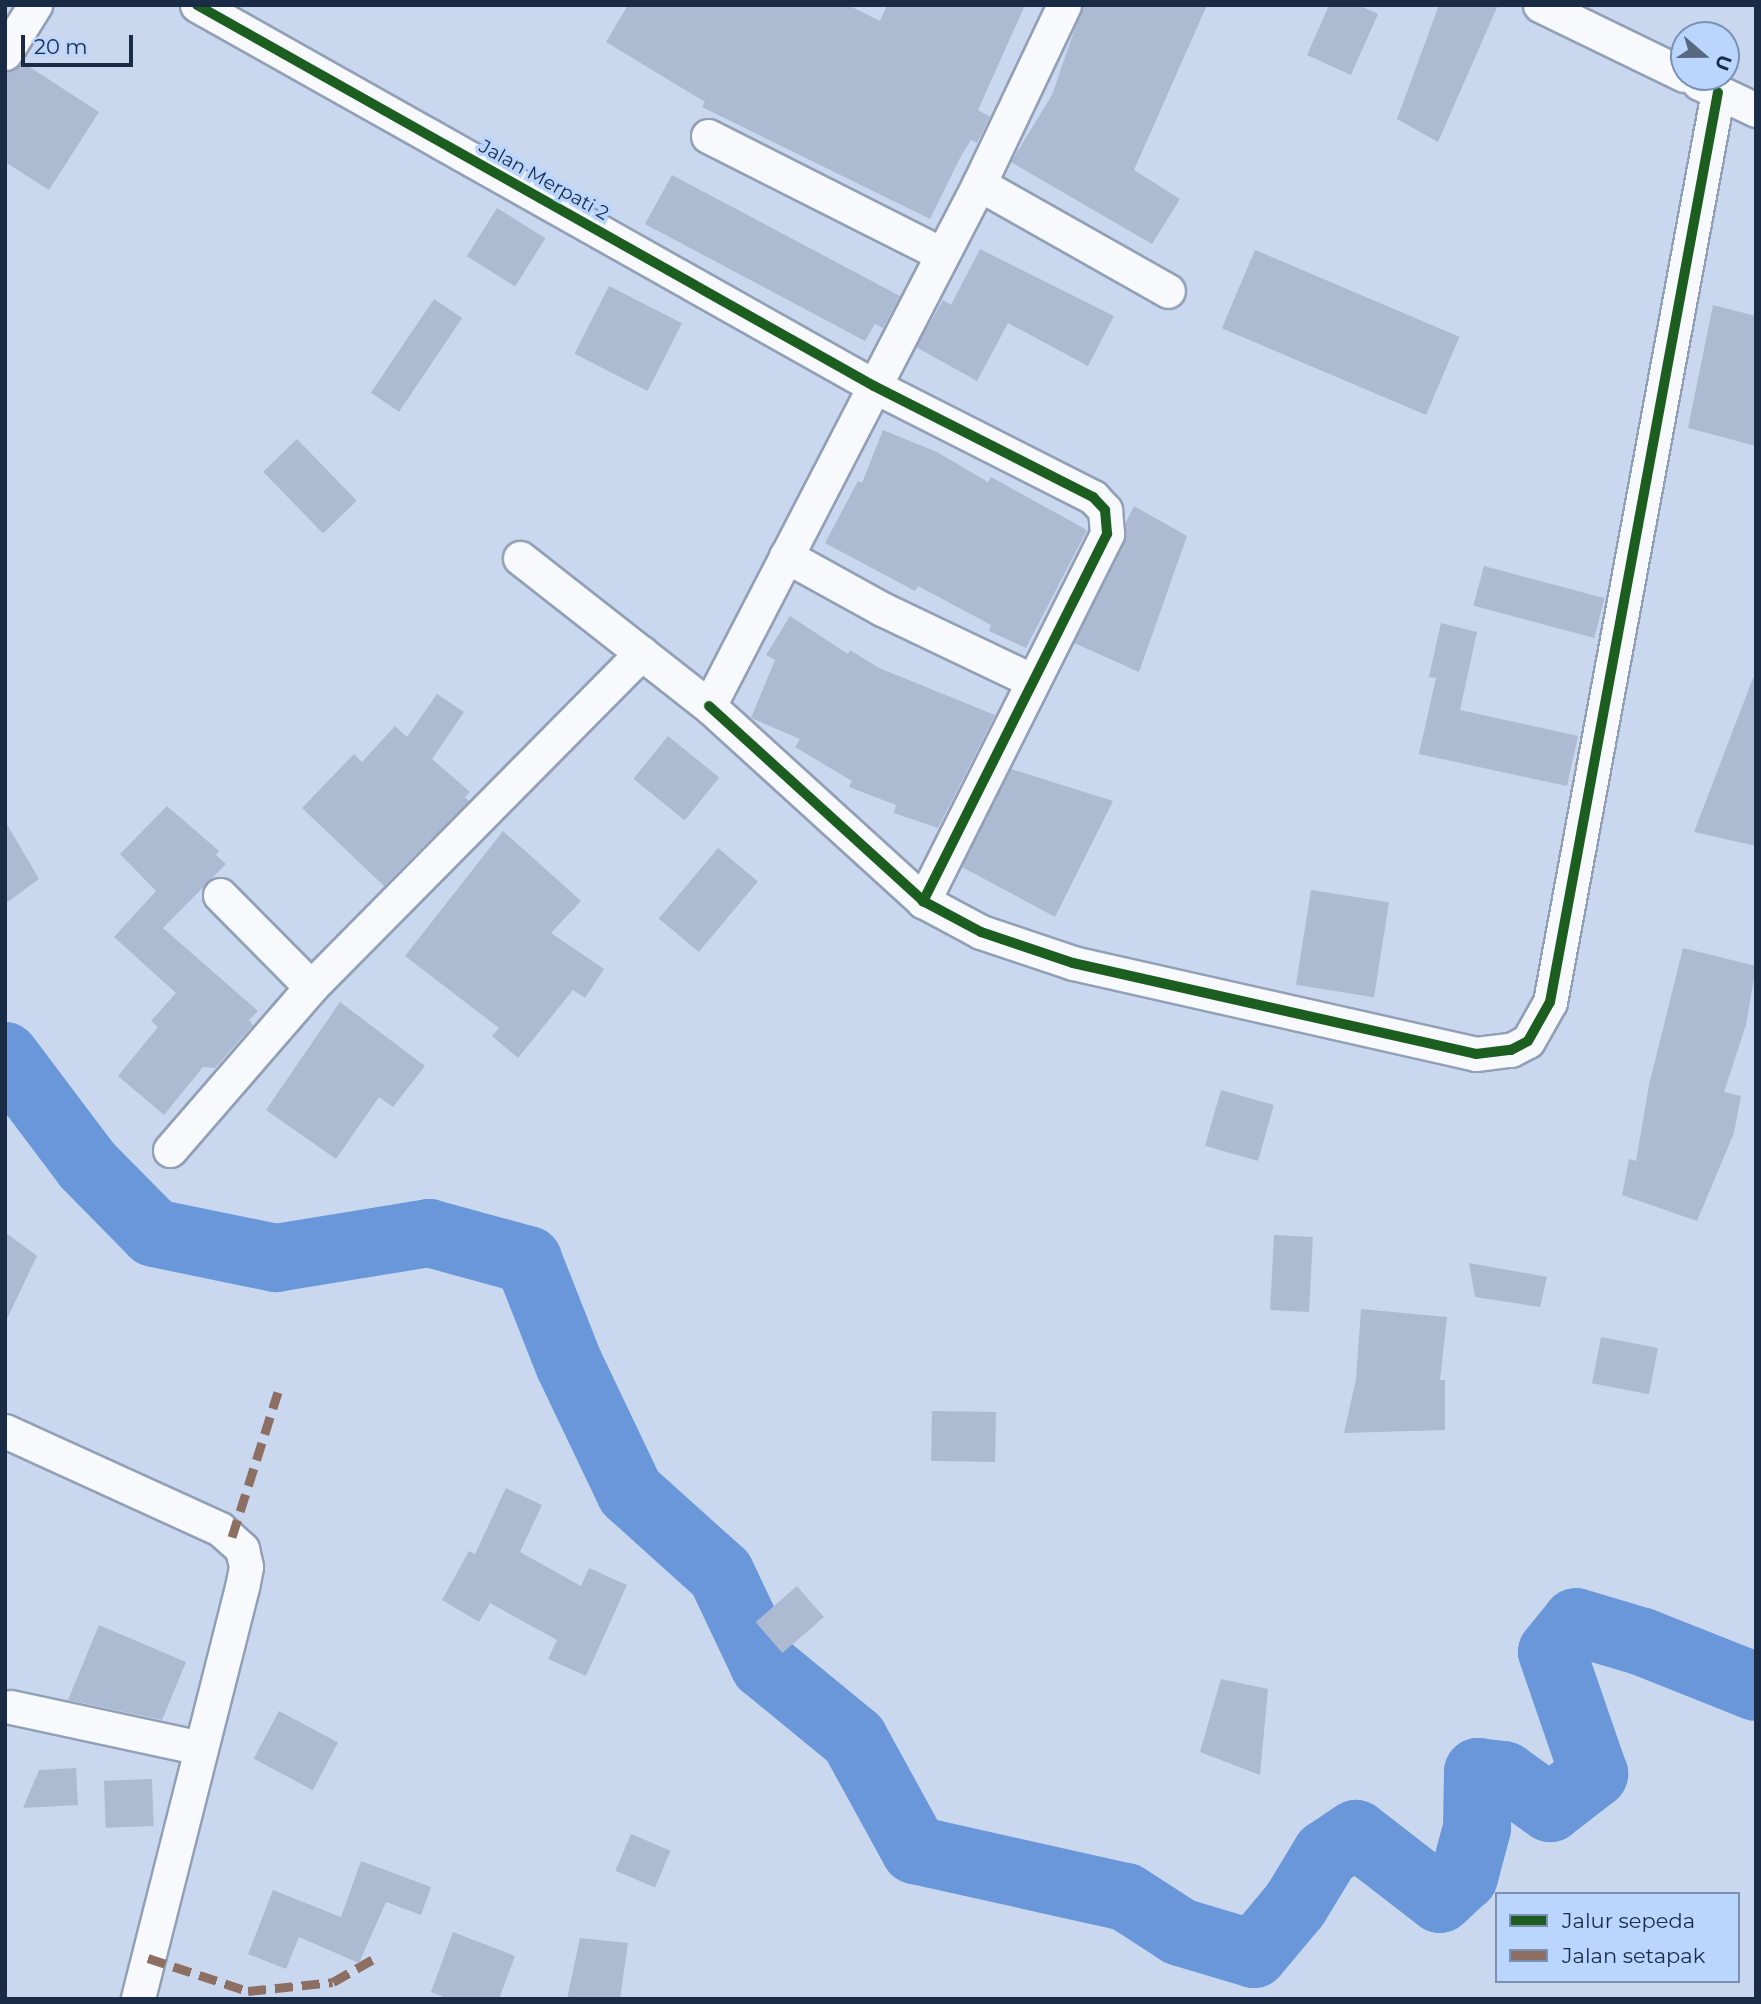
<!DOCTYPE html>
<html>
<head>
<meta charset="utf-8">
<style>
  body { margin:0 }
  #map { position:relative; width:1761px; height:2004px; overflow:hidden; background:#c9d8ef; font-family:Montserrat,sans-serif }
  div>[style] { position:absolute }
  .river>* { height:68px; margin:-34px; padding:0 34px; transform-origin:34px; border-radius:34px; background:#6a97d9 }
  .building>* { inset:0; background:#acbbd2; transform-origin:0 0 }
  .roads { filter:drop-shadow(2px 0 #91a0b6) drop-shadow(-2px 0 #91a0b6) drop-shadow(0 2px #91a0b6) drop-shadow(0 -2px #91a0b6) }
  .minor>* { height:33px; margin:-16.5px; padding:0 16.5px; transform-origin:16.5px; border-radius:16.5px; background:#f7f9fd }
  .quiet>* { height:9px; margin-top:-4.5px; transform-origin:0; background:repeating-linear-gradient(90deg,#8d6e63 0 18px,transparent 0 27px) }
  .cycleway>* { height:10px; margin:-5px; padding:0 5px; transform-origin:5px; border-radius:5px; background:#1b5e20 }
  span { translate:-50% -50%; white-space:nowrap; text-align:center; line-height:1.15; -webkit-text-stroke:7px #bad5fe; paint-order:stroke }
  .street-label { font-size:19px; color:#1a2b45 }
  .frame { position:absolute; inset:0; border:7px solid #1a2b45; pointer-events:none }
  .legend { position:absolute; left:1495px; top:1892px; width:245px; height:91px; box-sizing:border-box; background:#bad5fe; border:2px solid #7a91b4; margin:0; padding:9px 12px; list-style:none; font-size:21px; color:#1a2b45 }
  .legend li { display:flex; align-items:center; gap:14px; height:35px }
  .legend b { width:35px; border:2px solid #7a91b4 }
  .north { position:absolute; left:1670px; top:21px; width:70px; height:70px; box-sizing:border-box; background:#bad5fe; border:2px solid #7a91b4; border-radius:50%; rotate:110deg; font-size:19px; font-weight:700; line-height:28px; text-align:center; color:#1a2b45 }
  .north::after { content:''; display:block; margin:auto; width:24px; height:32px; background:#576880; clip-path:polygon(50% 0,100% 100%,50% 72%,0 100%) }
  .scale { position:absolute; left:21px; top:35px; width:112px; height:32px; box-sizing:border-box; border:4px solid #1a2b45; border-top:0; padding-left:9px; font-size:21px; line-height:24px; white-space:nowrap; color:#1a2b45; -webkit-text-stroke:5px #bad5fe; paint-order:stroke }
</style>
</head>
<body>
<div id="map">
  <div class="river">
    <i style="left:5px;top:1056px;width:136px;rotate:53deg"></i>
    <i style="left:87px;top:1165px;width:95px;rotate:45.4deg"></i>
    <i style="left:154px;top:1233px;width:125px;rotate:11.6deg"></i>
    <i style="left:276px;top:1258px;width:155px;rotate:-9.3deg"></i>
    <i style="left:429px;top:1233px;width:103px;rotate:15.3deg"></i>
    <i style="left:528px;top:1260px;width:112px;rotate:68.5deg"></i>
    <i style="left:569px;top:1364px;width:142px;rotate:64.5deg"></i>
    <i style="left:630px;top:1492px;width:122px;rotate:42deg"></i>
    <i style="left:721px;top:1574px;width:101px;rotate:64.7deg"></i>
    <i style="left:764px;top:1665px;width:117px;rotate:39.4deg"></i>
    <i style="left:854px;top:1739px;width:127px;rotate:61.2deg"></i>
    <i style="left:915px;top:1850px;width:216px;rotate:12.6deg"></i>
    <i style="left:1126px;top:1897px;width:64px;rotate:32.9deg"></i>
    <i style="left:1180px;top:1932px;width:77px;rotate:16.6deg"></i>
    <i style="left:1254px;top:1954px;width:64px;rotate:-50.1deg"></i>
    <i style="left:1295px;top:1905px;width:60px;rotate:-58.7deg"></i>
    <i style="left:1326px;top:1854px;width:36px;rotate:-34deg"></i>
    <i style="left:1356px;top:1834px;width:106px;rotate:37.7deg"></i>
    <i style="left:1440px;top:1899px;width:33px;rotate:-43deg"></i>
    <i style="left:1464px;top:1877px;width:51px;rotate:-75.1deg"></i>
    <i style="left:1477px;top:1828px;width:56px;rotate:-89deg"></i>
    <i style="left:1478px;top:1772px;width:26px;rotate:7deg"></i>
    <i style="left:1504px;top:1775px;width:57px;rotate:35.7deg"></i>
    <i style="left:1550px;top:1808px;width:56px;rotate:-37.7deg"></i>
    <i style="left:1594px;top:1774px;width:129px;rotate:-109deg"></i>
    <i style="left:1552px;top:1652px;width:38px;rotate:-51deg"></i>
    <i style="left:1576px;top:1622px;width:70px;rotate:16.6deg"></i>
    <i style="left:1643px;top:1642px;width:122px;rotate:21.7deg"></i>
  </div>
  <div class="building">
    <i style="clip-path:polygon(628px 5px,848px 5px,880px 21px,887px 5px,1025px 5px,978px 110px,990px 117px,977px 143px,971px 140px,960px 158px,930px 219px,702px 107px,705px 102px,606px 42px)"></i>
    <i style="clip-path:polygon(1083px 5px,1207px 5px,1134px 170px,1180px 199px,1152px 244px,1011px 162px,1052px 95px)"></i>
    <i style="clip-path:polygon(1329px 5px,1358px 5px,1378px 14px,1351px 75px,1307px 55px)"></i>
    <i style="clip-path:polygon(1439px 5px,1498px 5px,1438px 142px,1397px 119px)"></i>
    <i style="clip-path:polygon(22px 62px,99px 112px,49px 190px,5px 162px,5px 72px)"></i>
    <i style="clip-path:polygon(672px 175px,900px 296px,883px 328px,875px 324px,865px 341px,645px 224px)"></i>
    <i style="left:497px;top:208px;width:57px;height:57px;rotate:32deg"></i>
    <i style="clip-path:polygon(980px 249px,1114px 316px,1088px 366px,1008px 323px,977px 381px,916px 347px,943px 300px,951px 305px)"></i>
    <i style="left:1255px;top:250px;width:222px;height:85px;rotate:23deg"></i>
    <i style="left:609px;top:286px;width:82px;height:76px;rotate:27deg"></i>
    <i style="left:434px;top:299px;width:34px;height:113px;rotate:34deg"></i>
    <i style="clip-path:polygon(1713px 305px,1756px 316px,1756px 446px,1688px 428px)"></i>
    <i style="clip-path:polygon(883px 430px,937px 452px,988px 482px,991px 477px,1087px 530px,1026px 648px,989px 631px,991px 625px,918px 586px,915px 591px,825px 543px,858px 481px,862px 483px)"></i>
    <i style="left:297px;top:439px;width:86px;height:47px;rotate:46deg"></i>
    <i style="clip-path:polygon(1134px 506px,1187px 536px,1139px 672px,1074px 643px,1124px 543px,1125px 524px)"></i>
    <i style="left:1484px;top:566px;width:125px;height:41px;rotate:15deg"></i>
    <i style="clip-path:polygon(790px 616px,848px 654px,850px 650px,879px 668px,995px 715px,938px 828px,894px 813px,896px 805px,849px 787px,852px 781px,795px 747px,800px 739px,751px 718px,775px 660px,766px 655px)"></i>
    <i style="clip-path:polygon(1441px 623px,1477px 632px,1460px 710px,1578px 736px,1567px 786px,1419px 754px,1436px 678px,1429px 677px)"></i>
    <i style="clip-path:polygon(1753px 678px,1756px 678px,1756px 846px,1694px 832px)"></i>
    <i style="clip-path:polygon(437px 694px,464px 712px,432px 759px,470px 792px,465px 797px,469px 801px,384px 886px,302px 808px,354px 754px,362px 762px,395px 726px,407px 737px)"></i>
    <i style="left:668px;top:736px;width:66px;height:55px;rotate:39deg"></i>
    <i style="clip-path:polygon(1011px 769px,1113px 801px,1055px 917px,962px 867px)"></i>
    <i style="clip-path:polygon(167px 806px,219px 851px,216px 855px,226px 864px,163px 928px,258px 1011px,249px 1020px,253px 1025px,215px 1068px,203px 1067px,164px 1115px,118px 1076px,158px 1027px,151px 1021px,176px 993px,114px 937px,156px 891px,120px 854px)"></i>
    <i style="clip-path:polygon(5px 821px,39px 879px,5px 904px)"></i>
    <i style="clip-path:polygon(503px 831px,581px 901px,551px 933px,604px 969px,585px 998px,573px 990px,518px 1058px,492px 1036px,499px 1028px,405px 956px)"></i>
    <i style="left:718px;top:848px;width:52px;height:92px;rotate:40deg"></i>
    <i style="left:1311px;top:890px;width:79px;height:96px;rotate:9deg"></i>
    <i style="clip-path:polygon(1683px 948px,1756px 966px,1746px 1025px,1724px 1092px,1741px 1096px,1734px 1133px,1697px 1221px,1622px 1195px,1629px 1159px,1636px 1161px,1649px 1085px)"></i>
    <i style="clip-path:polygon(340px 1002px,425px 1066px,393px 1107px,379px 1097px,336px 1159px,266px 1110px)"></i>
    <i style="left:1221px;top:1090px;width:55px;height:58px;rotate:16deg"></i>
    <i style="clip-path:polygon(5px 1232px,37px 1256px,5px 1323px)"></i>
    <i style="left:1274px;top:1235px;width:39px;height:75px;rotate:3deg"></i>
    <i style="clip-path:polygon(1469px 1263px,1547px 1277px,1540px 1307px,1475px 1297px)"></i>
    <i style="clip-path:polygon(1361px 1309px,1447px 1317px,1440px 1380px,1445px 1380px,1445px 1430px,1344px 1433px,1356px 1379px)"></i>
    <i style="left:1601px;top:1337px;width:58px;height:47px;rotate:11deg"></i>
    <i style="left:932px;top:1411px;width:64px;height:50px;rotate:1deg"></i>
    <i style="clip-path:polygon(506px 1488px,542px 1505px,520px 1552px,581px 1586px,589px 1568px,627px 1585px,586px 1676px,548px 1659px,557px 1640px,490px 1603px,479px 1622px,442px 1600px,469px 1551px,475px 1554px)"></i>
    <i style="left:797px;top:1586px;width:41px;height:55px;rotate:49deg"></i>
    <i style="clip-path:polygon(99px 1625px,186px 1662px,162px 1720px,68px 1700px)"></i>
    <i style="clip-path:polygon(1221px 1679px,1268px 1689px,1260px 1775px,1200px 1752px)"></i>
    <i style="left:279px;top:1711px;width:67px;height:54px;rotate:28deg"></i>
    <i style="clip-path:polygon(76px 1768px,78px 1805px,23px 1808px,39px 1770px)"></i>
    <i style="left:152px;top:1779px;width:47px;height:48px;rotate:88deg"></i>
    <i style="left:631px;top:1834px;width:43px;height:40px;rotate:23deg"></i>
    <i style="clip-path:polygon(361px 1861px,431px 1887px,421px 1915px,386px 1902px,359px 1963px,299px 1937px,286px 1969px,248px 1954px,273px 1890px,341px 1917px)"></i>
    <i style="clip-path:polygon(453px 1932px,515px 1956px,499px 1999px,449px 1999px,431px 1992px)"></i>
    <i style="clip-path:polygon(580px 1938px,628px 1943px,620px 1999px,567px 1999px)"></i>
  </div>
  <div class="roads">
    <div class="minor">
      <i style="left:197px;top:5px;width:777px;rotate:29.37deg"></i>
      <i style="left:874px;top:386px;width:246px;rotate:26.9deg"></i>
      <i style="left:1093px;top:497px;width:18px;rotate:47deg"></i>
      <i style="left:1105px;top:510px;width:24px;rotate:85deg"></i>
      <i style="left:1107px;top:534px;width:411px;rotate:116.6deg"></i>
      <i style="left:1540px;top:5px;width:160px;rotate:25.9deg"></i>
      <i style="left:5px;top:53px;width:57px;rotate:-58deg"></i>
      <i style="left:1699px;top:83px;width:63px;rotate:25.3deg"></i>
      <i style="left:708px;top:136px;width:262px;rotate:26.8deg"></i>
      <i style="left:979px;top:184px;width:217px;rotate:29.5deg"></i>
      <i style="left:786px;top:556px;width:110px;rotate:28.9deg"></i>
      <i style="left:882px;top:609px;width:165px;rotate:25.5deg"></i>
      <i style="left:520px;top:558px;width:240px;rotate:38.1deg"></i>
      <i style="left:709px;top:706px;width:588px;rotate:-62.65deg"></i>
      <i style="left:979px;top:184px;width:198px;rotate:-64.6deg"></i>
      <i style="left:709px;top:706px;width:290px;rotate:42.3deg"></i>
      <i style="left:923px;top:901px;width:66px;rotate:28.1deg"></i>
      <i style="left:981px;top:932px;width:97px;rotate:18.6deg"></i>
      <i style="left:1073px;top:963px;width:413px;rotate:12.7deg"></i>
      <i style="left:1476px;top:1054px;width:35px;rotate:-7deg"></i>
      <i style="left:1511px;top:1050px;width:19px;rotate:-28deg"></i>
      <i style="left:1528px;top:1041px;width:45px;rotate:-60.6deg"></i>
      <i style="left:1550px;top:1002px;width:925px;rotate:-79.54deg"></i>
      <i style="left:220px;top:895px;width:129px;rotate:45.3deg"></i>
      <i style="left:170px;top:1150px;width:216px;rotate:-49.1deg"></i>
      <i style="left:311px;top:987px;width:470px;rotate:-45.3deg"></i>
      <i style="left:5px;top:1431px;width:236px;rotate:24.5deg"></i>
      <i style="left:220px;top:1529px;width:30px;rotate:42deg"></i>
      <i style="left:242px;top:1549px;width:18px;rotate:77deg"></i>
      <i style="left:246px;top:1567px;width:20px;rotate:101deg"></i>
      <i style="left:242px;top:1587px;width:425px;rotate:104.2deg"></i>
      <i style="left:11px;top:1707px;width:194px;rotate:12.2deg"></i>
    </div>
  </div>
  <div class="quiet">
    <i style="left:232px;top:1537px;width:152px;rotate:-72.4deg"></i>
    <i style="left:148px;top:1958px;width:105px;rotate:18.3deg"></i>
    <i style="left:248px;top:1991px;width:85px;rotate:-6deg"></i>
    <i style="left:333px;top:1982px;width:48px;rotate:-29.7deg"></i>
  </div>
  <div class="cycleway">
    <i style="left:197px;top:5px;width:777px;rotate:29.37deg"></i>
    <i style="left:874px;top:386px;width:246px;rotate:26.9deg"></i>
    <i style="left:1093px;top:497px;width:18px;rotate:47deg"></i>
    <i style="left:1105px;top:510px;width:24px;rotate:85deg"></i>
    <i style="left:1107px;top:534px;width:411px;rotate:116.6deg"></i>
    <i style="left:709px;top:706px;width:290px;rotate:42.3deg"></i>
    <i style="left:923px;top:901px;width:66px;rotate:28.1deg"></i>
    <i style="left:981px;top:932px;width:97px;rotate:18.6deg"></i>
    <i style="left:1073px;top:963px;width:413px;rotate:12.7deg"></i>
    <i style="left:1476px;top:1054px;width:35px;rotate:-7deg"></i>
    <i style="left:1511px;top:1050px;width:19px;rotate:-28deg"></i>
    <i style="left:1528px;top:1041px;width:45px;rotate:-60.6deg"></i>
    <i style="left:1550px;top:1002px;width:925px;rotate:-79.54deg"></i>
  </div>
  <div class="street-label">
    <span style="left:544px;top:180px;rotate:29deg">Jalan Merpati 2</span>
  </div>
  <div class="frame"></div>
  <ul class="legend">
  <li><b style="height:9px;background:#1b5e20"></b>Jalur sepeda</li>
  <li><b style="height:9px;background:#8d6e63"></b>Jalan setapak</li>
  </ul>
  <div class="north">U</div>
  <div class="scale">20 m</div>
</div>
</body>
</html>
